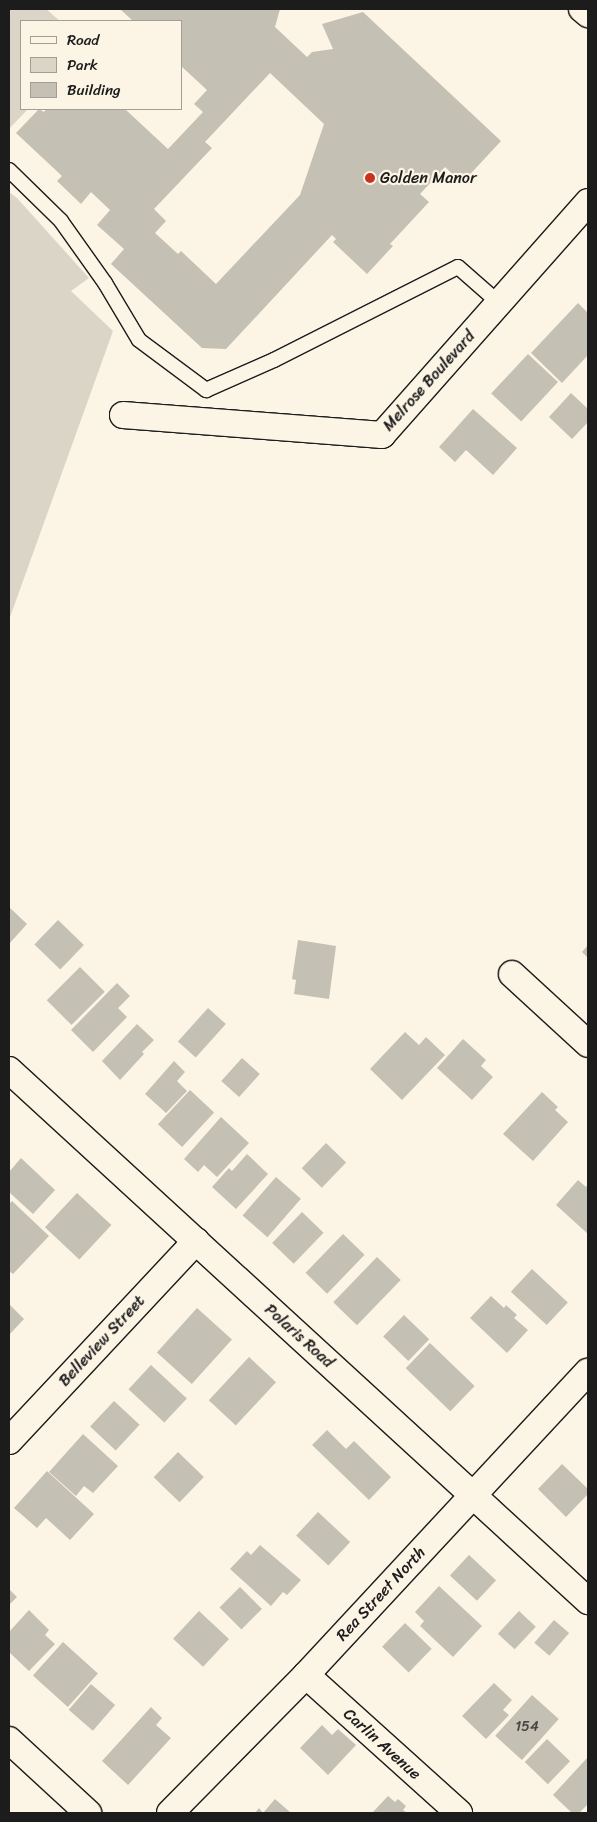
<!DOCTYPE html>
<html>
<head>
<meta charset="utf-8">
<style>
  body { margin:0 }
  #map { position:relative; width:597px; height:1822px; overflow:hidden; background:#fcf5e5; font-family:Sriracha,sans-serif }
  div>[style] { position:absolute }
  .green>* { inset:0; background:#dbd5c8 }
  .building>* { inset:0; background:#c4c0b3; transform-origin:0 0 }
  .roads { filter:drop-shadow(1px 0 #1c1c1c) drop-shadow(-1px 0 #1c1c1c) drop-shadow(0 1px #1c1c1c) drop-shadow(0 -1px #1c1c1c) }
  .service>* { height:14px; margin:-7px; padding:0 7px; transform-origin:7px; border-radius:7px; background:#fcf5e5 }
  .minor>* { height:26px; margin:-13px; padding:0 13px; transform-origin:13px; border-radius:13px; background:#fcf5e5 }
  .dots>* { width:14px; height:14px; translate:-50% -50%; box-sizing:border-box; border:2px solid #fcf5e5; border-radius:50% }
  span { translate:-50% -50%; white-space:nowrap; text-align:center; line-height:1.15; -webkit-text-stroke:4.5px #fcf5e5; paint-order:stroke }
  .number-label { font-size:14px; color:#464542 }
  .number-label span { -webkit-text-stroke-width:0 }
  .poi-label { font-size:16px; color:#1c1c1c }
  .left { translate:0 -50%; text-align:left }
  .street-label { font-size:16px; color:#1c1c1c }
  .frame { position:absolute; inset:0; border:10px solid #1c1c1c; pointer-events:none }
  .legend { position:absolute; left:20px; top:20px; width:162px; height:90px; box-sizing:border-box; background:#fcf5e5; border:1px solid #a29e95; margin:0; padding:6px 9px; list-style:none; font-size:15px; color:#1c1c1c }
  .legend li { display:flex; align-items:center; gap:10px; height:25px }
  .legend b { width:25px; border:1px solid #a29e95 }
</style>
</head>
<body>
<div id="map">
  <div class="green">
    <i style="clip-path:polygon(9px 9px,46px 9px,60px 21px,21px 21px,21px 109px,28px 109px,9px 129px)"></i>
    <i style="clip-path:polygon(9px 192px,17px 198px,89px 278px,71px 291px,113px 331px,9px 620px)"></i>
  </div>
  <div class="building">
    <i style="clip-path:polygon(evenodd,120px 9px,280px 9px,275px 27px,307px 57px,312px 52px,333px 49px,322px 24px,363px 12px,501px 141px,462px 183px,445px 167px,420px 194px,429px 202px,390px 244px,393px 246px,367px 274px,333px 242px,336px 239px,332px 235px,226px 349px,202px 348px,111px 264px,124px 249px,97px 225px,110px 210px,91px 192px,81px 204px,57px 181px,62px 176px,16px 133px,39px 109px,44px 112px,46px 109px,125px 109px,168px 149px,203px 112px,194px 104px,207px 90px,181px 66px,181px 21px,133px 21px,120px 9px,270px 73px,324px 124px,300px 195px,216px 284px,181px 251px,178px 254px,155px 233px,166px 221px,154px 209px,212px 148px,205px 142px,270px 73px)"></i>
    <i style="clip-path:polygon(578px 303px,588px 313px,588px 355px,562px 383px,531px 353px)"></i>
    <i style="left:528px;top:354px;width:41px;height:54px;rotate:43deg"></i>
    <i style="clip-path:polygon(571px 393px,588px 409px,588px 422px,572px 439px,549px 417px)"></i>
    <i style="clip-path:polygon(473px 409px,517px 448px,493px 475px,466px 450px,455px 462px,439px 447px)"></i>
    <i style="clip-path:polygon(9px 907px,27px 924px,9px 944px)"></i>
    <i style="left:58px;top:920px;width:36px;height:34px;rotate:44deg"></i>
    <i style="clip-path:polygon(298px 940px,336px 946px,329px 999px,294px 994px,296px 980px,292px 979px)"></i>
    <i style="clip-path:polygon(588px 945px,588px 958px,582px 952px)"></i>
    <i style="left:80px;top:967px;width:35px;height:47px;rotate:45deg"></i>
    <i style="clip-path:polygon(117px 983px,130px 996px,118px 1008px,127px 1017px,93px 1052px,71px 1030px)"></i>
    <i style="left:208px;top:1008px;width:24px;height:45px;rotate:42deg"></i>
    <i style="clip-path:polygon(137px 1024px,154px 1040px,142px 1052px,144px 1054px,120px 1080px,102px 1061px)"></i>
    <i style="clip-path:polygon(405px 1032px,419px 1045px,426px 1037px,445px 1055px,402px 1100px,370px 1069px)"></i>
    <i style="clip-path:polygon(463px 1039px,486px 1060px,481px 1066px,493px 1077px,472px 1100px,437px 1068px)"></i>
    <i style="left:242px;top:1058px;width:24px;height:31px;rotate:42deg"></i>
    <i style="clip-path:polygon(174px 1061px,185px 1072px,177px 1081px,187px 1091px,166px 1113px,145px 1094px)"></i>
    <i style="left:190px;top:1090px;width:33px;height:47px;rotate:43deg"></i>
    <i style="clip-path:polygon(542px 1092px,558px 1107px,555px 1110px,568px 1122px,533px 1161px,503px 1134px)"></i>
    <i style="clip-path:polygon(221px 1117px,249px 1143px,217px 1177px,204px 1165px,198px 1172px,184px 1159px)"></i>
    <i style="left:326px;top:1143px;width:28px;height:35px;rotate:44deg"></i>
    <i style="clip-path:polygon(247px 1154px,268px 1174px,236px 1209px,212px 1187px,229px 1168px,232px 1171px)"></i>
    <i style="clip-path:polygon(21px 1158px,55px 1190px,33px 1214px,9px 1192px,9px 1172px)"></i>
    <i style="left:276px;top:1177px;width:33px;height:51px;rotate:41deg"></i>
    <i style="clip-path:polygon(578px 1180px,586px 1187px,588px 1184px,588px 1234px,556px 1205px)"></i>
    <i style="left:77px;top:1193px;width:47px;height:47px;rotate:43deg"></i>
    <i style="clip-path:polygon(12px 1201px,49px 1236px,13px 1274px,9px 1271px,9px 1204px)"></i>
    <i style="left:302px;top:1212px;width:30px;height:43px;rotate:44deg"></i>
    <i style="left:343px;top:1234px;width:30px;height:54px;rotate:44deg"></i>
    <i style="left:377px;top:1257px;width:33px;height:63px;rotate:44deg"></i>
    <i style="left:532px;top:1269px;width:49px;height:31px;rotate:43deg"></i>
    <i style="clip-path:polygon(491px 1296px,504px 1308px,506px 1305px,517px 1315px,514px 1318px,528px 1330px,507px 1353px,470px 1318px)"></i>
    <i style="clip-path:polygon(9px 1304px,24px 1319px,9px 1335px)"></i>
    <i style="left:197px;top:1308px;width:47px;height:60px;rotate:42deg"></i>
    <i style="left:404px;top:1315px;width:35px;height:30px;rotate:44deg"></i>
    <i style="left:430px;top:1343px;width:62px;height:35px;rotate:44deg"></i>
    <i style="left:249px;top:1357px;width:37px;height:59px;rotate:43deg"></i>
    <i style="left:151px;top:1365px;width:49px;height:33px;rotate:43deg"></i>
    <i style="left:114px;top:1401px;width:35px;height:35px;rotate:43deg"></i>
    <i style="clip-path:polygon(327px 1430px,346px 1449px,354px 1441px,391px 1477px,369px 1500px,312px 1445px)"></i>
    <i style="clip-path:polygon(83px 1434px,118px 1466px,93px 1493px,84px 1486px,76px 1496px,49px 1472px)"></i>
    <i style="left:178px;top:1452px;width:36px;height:35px;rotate:44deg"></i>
    <i style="clip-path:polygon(562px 1464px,588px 1489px,588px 1494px,566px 1517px,538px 1489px)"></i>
    <i style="clip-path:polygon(47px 1471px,94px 1514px,70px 1540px,46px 1518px,37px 1528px,14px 1508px)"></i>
    <i style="left:318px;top:1512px;width:44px;height:32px;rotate:43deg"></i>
    <i style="clip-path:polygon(260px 1545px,301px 1580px,287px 1595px,283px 1592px,271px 1606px,230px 1569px,247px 1551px,251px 1555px)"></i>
    <i style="left:469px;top:1555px;width:37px;height:28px;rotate:43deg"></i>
    <i style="clip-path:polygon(439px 1586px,482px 1626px,453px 1657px,420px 1626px,424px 1621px,415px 1612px)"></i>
    <i style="left:240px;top:1587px;width:31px;height:29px;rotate:45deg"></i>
    <i style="clip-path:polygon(9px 1589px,17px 1597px,9px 1605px)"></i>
    <i style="clip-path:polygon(29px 1610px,49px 1630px,45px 1635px,55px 1644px,29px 1671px,9px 1652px,9px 1632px)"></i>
    <i style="left:199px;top:1611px;width:41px;height:38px;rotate:43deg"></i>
    <i style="left:519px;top:1611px;width:23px;height:31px;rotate:43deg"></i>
    <i style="left:554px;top:1620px;width:20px;height:30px;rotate:41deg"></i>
    <i style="left:405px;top:1623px;width:37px;height:33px;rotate:44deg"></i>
    <i style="left:63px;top:1642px;width:47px;height:45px;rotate:42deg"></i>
    <i style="clip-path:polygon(494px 1683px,512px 1700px,503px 1710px,509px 1715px,486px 1739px,462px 1716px)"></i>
    <i style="left:91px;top:1684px;width:32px;height:34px;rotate:41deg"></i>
    <i style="left:532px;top:1695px;width:36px;height:55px;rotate:42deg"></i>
    <i style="clip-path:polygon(151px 1707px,162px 1718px,156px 1725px,171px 1738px,128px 1785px,102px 1761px)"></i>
    <i style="clip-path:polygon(322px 1725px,332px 1735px,338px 1729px,356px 1745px,328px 1775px,300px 1748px)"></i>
    <i style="left:547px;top:1739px;width:32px;height:32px;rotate:44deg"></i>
    <i style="clip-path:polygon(588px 1757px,588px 1804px,579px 1813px,572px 1813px,553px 1795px)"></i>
    <i style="clip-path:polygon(388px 1796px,395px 1802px,398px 1799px,406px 1806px,403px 1810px,407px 1813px,372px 1813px)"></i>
    <i style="clip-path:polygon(275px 1799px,291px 1813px,255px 1813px,259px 1808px,263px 1813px)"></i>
  </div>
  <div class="roads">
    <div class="service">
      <i style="left:9px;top:170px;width:73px;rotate:44.4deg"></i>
      <i style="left:61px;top:221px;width:76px;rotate:54.6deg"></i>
      <i style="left:105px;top:283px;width:66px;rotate:59.2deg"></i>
      <i style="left:139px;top:340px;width:84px;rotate:36.7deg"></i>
      <i style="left:206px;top:390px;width:74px;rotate:-23.8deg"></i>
      <i style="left:274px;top:360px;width:206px;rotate:-26.8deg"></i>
      <i style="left:458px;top:267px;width:55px;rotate:41.3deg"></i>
    </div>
    <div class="minor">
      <i style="left:582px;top:9px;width:8px;rotate:40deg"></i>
      <i style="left:123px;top:415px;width:260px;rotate:4.4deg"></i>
      <i style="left:382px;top:435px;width:311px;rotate:-48.5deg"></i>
      <i style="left:512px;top:974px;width:103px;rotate:42.6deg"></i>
      <i style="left:9px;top:1070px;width:786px;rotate:42.52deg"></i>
      <i style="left:9px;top:1441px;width:274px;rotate:-46.9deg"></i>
      <i style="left:306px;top:1675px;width:206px;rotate:42deg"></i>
      <i style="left:9px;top:1740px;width:108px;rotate:42.7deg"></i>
      <i style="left:170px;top:1813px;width:194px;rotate:-45.4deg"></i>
      <i style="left:306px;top:1675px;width:414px;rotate:-47.1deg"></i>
    </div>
  </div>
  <div class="dots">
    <i style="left:370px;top:178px;background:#c8321e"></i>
  </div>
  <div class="number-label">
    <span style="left:527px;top:1727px">154</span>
  </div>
  <div class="poi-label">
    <span class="left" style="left:380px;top:178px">Golden Manor</span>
  </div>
  <div class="street-label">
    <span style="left:429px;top:381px;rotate:-48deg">Melrose Boulevard</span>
    <span style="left:299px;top:1336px;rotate:42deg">Polaris Road</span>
    <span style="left:102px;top:1341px;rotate:-47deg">Belleview Street</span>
    <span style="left:381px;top:1594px;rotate:-47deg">Rea Street North</span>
    <span style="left:382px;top:1744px;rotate:42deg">Carlin Avenue</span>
  </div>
  <div class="frame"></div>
  <ul class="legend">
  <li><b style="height:6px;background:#fcf5e5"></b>Road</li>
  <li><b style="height:14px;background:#dbd5c8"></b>Park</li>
  <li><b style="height:14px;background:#c4c0b3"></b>Building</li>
  </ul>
</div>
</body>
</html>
